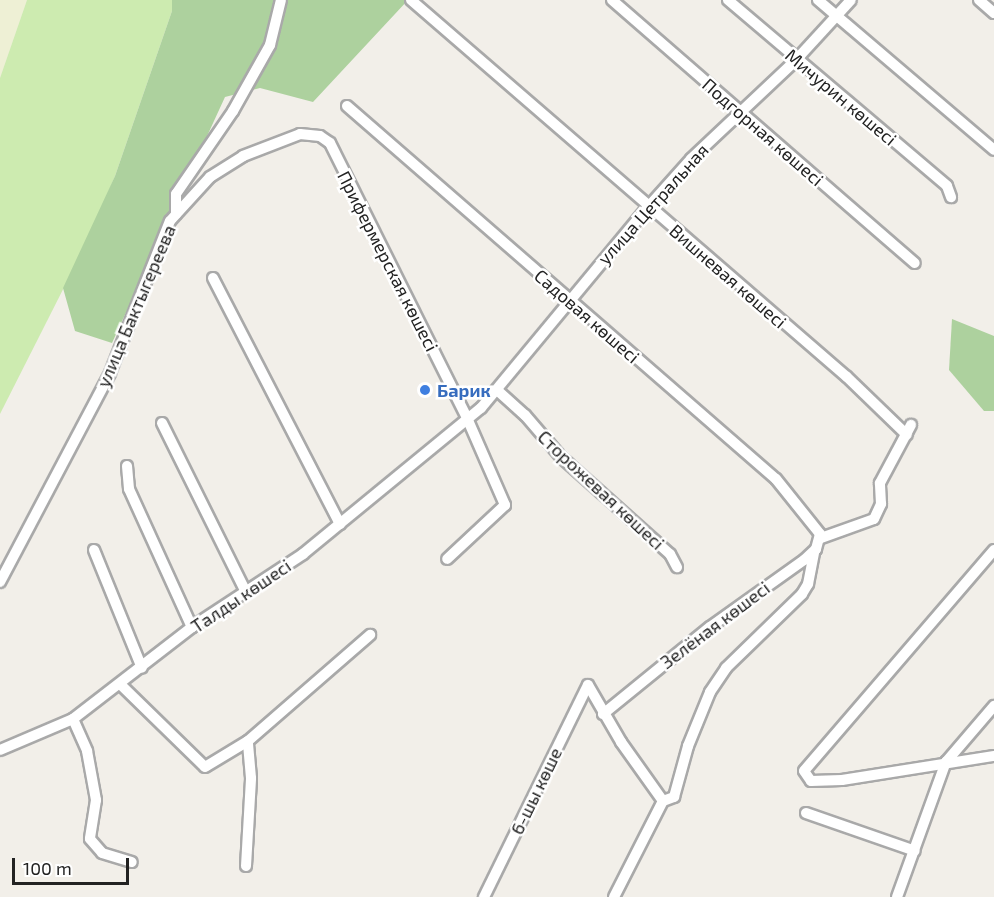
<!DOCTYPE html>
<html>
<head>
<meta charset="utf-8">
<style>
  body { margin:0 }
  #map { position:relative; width:994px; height:897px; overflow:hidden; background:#f2efe9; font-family:"Exo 2",sans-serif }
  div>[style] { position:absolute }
  .farmland>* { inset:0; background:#eef0d5 }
  .grass>* { inset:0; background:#cdebb0 }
  .forest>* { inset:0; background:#add19e }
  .roads { filter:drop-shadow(2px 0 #a9a9a9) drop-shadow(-2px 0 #a9a9a9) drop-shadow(0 2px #a9a9a9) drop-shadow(0 -2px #a9a9a9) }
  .minor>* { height:10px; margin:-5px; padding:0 5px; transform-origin:5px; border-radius:5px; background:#fff }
  .dots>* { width:16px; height:16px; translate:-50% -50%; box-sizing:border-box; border:3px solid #fff; border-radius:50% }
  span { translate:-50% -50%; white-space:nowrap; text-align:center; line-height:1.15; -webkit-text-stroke:5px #fff; paint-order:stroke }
  .street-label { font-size:18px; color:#222 }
  .shop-label { font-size:18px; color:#366cbe; font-weight:700 }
  .left { translate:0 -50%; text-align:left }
  .scale { position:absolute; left:12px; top:858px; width:117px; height:27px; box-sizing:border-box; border:3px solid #222; border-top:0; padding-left:8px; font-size:18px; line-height:21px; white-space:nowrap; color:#222; -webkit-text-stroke:4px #fff; paint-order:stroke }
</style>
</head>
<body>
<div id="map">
  <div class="farmland">
    <i style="clip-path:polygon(0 0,27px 0,0 78px)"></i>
  </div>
  <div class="grass">
    <i style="clip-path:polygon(27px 0,172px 0,172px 11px,115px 176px,88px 240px,0 414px,0 78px)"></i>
  </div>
  <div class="forest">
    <i style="clip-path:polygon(172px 0,408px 0,313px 102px,260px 88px,225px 97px,112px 343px,75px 331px,63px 288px,115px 176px,172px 11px)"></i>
    <i style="clip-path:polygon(952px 319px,994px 336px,994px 411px,984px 411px,949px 370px)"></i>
  </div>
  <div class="roads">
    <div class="minor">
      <i style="left:411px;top:0;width:576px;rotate:40.85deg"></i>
      <i style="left:847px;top:377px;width:83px;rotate:44deg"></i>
      <i style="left:612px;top:0;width:401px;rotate:41deg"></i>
      <i style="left:728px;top:0;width:287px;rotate:40.3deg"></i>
      <i style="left:947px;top:186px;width:12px;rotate:70deg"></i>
      <i style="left:818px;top:0;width:231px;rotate:40.4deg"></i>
      <i style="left:979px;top:0;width:20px;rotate:41deg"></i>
      <i style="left:347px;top:106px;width:568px;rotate:41.01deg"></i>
      <i style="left:776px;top:479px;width:70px;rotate:51.3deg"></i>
      <i style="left:820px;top:534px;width:16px;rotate:105deg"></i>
      <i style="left:816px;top:549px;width:16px;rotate:137deg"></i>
      <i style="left:804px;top:560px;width:115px;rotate:144.5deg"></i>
      <i style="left:710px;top:627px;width:138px;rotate:140.9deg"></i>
      <i style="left:176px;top:214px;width:20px;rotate:-90deg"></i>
      <i style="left:176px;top:194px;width:101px;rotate:-55.5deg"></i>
      <i style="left:233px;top:111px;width:76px;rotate:-60.7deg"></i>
      <i style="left:270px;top:45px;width:46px;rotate:-76.3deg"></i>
      <i style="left:213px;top:278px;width:277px;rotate:62.7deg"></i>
      <i style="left:497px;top:390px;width:38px;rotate:42deg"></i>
      <i style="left:525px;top:415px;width:55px;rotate:49.4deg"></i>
      <i style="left:561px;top:457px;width:146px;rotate:41.7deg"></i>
      <i style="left:670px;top:554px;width:15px;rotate:62deg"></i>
      <i style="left:162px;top:423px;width:189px;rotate:63.6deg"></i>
      <i style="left:127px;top:466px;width:23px;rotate:85deg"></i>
      <i style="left:129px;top:489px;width:152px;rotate:65.5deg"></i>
      <i style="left:821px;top:538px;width:56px;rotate:-19.7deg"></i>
      <i style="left:874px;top:519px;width:17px;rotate:-65deg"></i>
      <i style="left:881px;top:504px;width:21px;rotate:-93deg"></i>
      <i style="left:880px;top:483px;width:66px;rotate:-61.9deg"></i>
      <i style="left:94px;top:550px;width:127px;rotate:67.9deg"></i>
      <i style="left:994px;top:550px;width:291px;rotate:130.7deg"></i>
      <i style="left:804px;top:771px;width:12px;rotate:55deg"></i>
      <i style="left:811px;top:781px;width:31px;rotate:-2deg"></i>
      <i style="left:842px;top:780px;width:154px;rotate:-9deg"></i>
      <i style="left:0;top:582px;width:236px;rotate:-62.2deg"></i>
      <i style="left:110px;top:373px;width:163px;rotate:-68.5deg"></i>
      <i style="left:170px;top:221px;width:59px;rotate:-47.7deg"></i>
      <i style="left:210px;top:177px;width:39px;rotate:-32deg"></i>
      <i style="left:243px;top:156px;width:61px;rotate:-21.1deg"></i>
      <i style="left:300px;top:134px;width:20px;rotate:6deg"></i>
      <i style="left:320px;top:136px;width:12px;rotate:35deg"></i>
      <i style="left:330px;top:143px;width:307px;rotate:63.5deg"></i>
      <i style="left:467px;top:418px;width:95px;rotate:66.4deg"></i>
      <i style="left:505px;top:505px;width:79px;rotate:137deg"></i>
      <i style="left:121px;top:685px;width:117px;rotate:44.3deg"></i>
      <i style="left:205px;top:767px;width:50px;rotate:-31.2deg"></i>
      <i style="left:248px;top:741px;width:162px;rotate:-41deg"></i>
      <i style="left:588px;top:685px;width:66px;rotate:59.9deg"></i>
      <i style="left:621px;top:742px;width:72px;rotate:54.6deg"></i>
      <i style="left:73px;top:719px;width:35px;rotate:66deg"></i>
      <i style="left:87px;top:751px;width:50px;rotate:79.6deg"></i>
      <i style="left:96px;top:800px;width:39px;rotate:99deg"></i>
      <i style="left:90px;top:839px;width:18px;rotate:49deg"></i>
      <i style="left:102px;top:853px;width:31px;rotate:17deg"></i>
      <i style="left:0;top:750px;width:79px;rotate:-23deg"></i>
      <i style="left:73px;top:719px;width:150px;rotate:-37.7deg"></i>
      <i style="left:192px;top:627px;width:133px;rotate:-33.3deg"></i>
      <i style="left:303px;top:554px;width:230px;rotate:-39.4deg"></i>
      <i style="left:481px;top:408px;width:263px;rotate:-50.3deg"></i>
      <i style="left:649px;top:206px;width:63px;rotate:-48.2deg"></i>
      <i style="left:691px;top:159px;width:144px;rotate:-43.3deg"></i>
      <i style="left:796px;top:60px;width:81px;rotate:-47.5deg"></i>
      <i style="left:663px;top:801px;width:12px;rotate:-20deg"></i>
      <i style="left:674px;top:797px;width:53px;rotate:-74.6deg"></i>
      <i style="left:688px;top:746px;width:58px;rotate:-67.8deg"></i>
      <i style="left:710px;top:692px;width:29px;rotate:-56deg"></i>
      <i style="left:726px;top:668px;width:106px;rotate:-44.2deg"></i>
      <i style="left:802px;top:594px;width:12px;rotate:-59deg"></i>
      <i style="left:808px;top:584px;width:33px;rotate:-79deg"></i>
      <i style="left:806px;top:813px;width:115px;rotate:19.2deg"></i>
      <i style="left:246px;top:866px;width:88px;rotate:-86.7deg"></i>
      <i style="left:251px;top:778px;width:37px;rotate:-95deg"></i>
      <i style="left:484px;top:897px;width:236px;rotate:-63.9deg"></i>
      <i style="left:614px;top:897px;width:108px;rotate:-63deg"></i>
      <i style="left:897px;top:897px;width:144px;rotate:-70.1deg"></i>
      <i style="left:946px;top:762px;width:74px;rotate:-49.4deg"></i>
    </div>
  </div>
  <div class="dots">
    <i style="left:425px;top:390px;background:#3f7fe0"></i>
  </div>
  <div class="street-label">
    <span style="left:841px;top:97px;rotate:40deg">Мичурин көшесі</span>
    <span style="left:763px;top:132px;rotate:41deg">Подгорная көшесі</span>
    <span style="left:653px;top:204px;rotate:-48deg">улица Цетральная</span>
    <span style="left:388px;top:261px;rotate:63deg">Прифермерская көшесі</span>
    <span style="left:728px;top:276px;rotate:41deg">Вишневая көшесі</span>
    <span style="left:136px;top:306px;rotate:-67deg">улица Бактыгереева</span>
    <span style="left:587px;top:316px;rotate:41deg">Садовая көшесі</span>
    <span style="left:601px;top:490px;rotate:43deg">Сторожевая көшесі</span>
    <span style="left:241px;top:596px;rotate:-34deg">Талды көшесі</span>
    <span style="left:715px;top:625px;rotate:-37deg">Зелёная көшесі</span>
    <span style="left:536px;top:791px;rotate:-64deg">6-шы көше</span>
  </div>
  <div class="shop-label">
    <span class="left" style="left:437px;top:390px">Барик</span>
  </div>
  <div class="scale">100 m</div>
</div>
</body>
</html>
